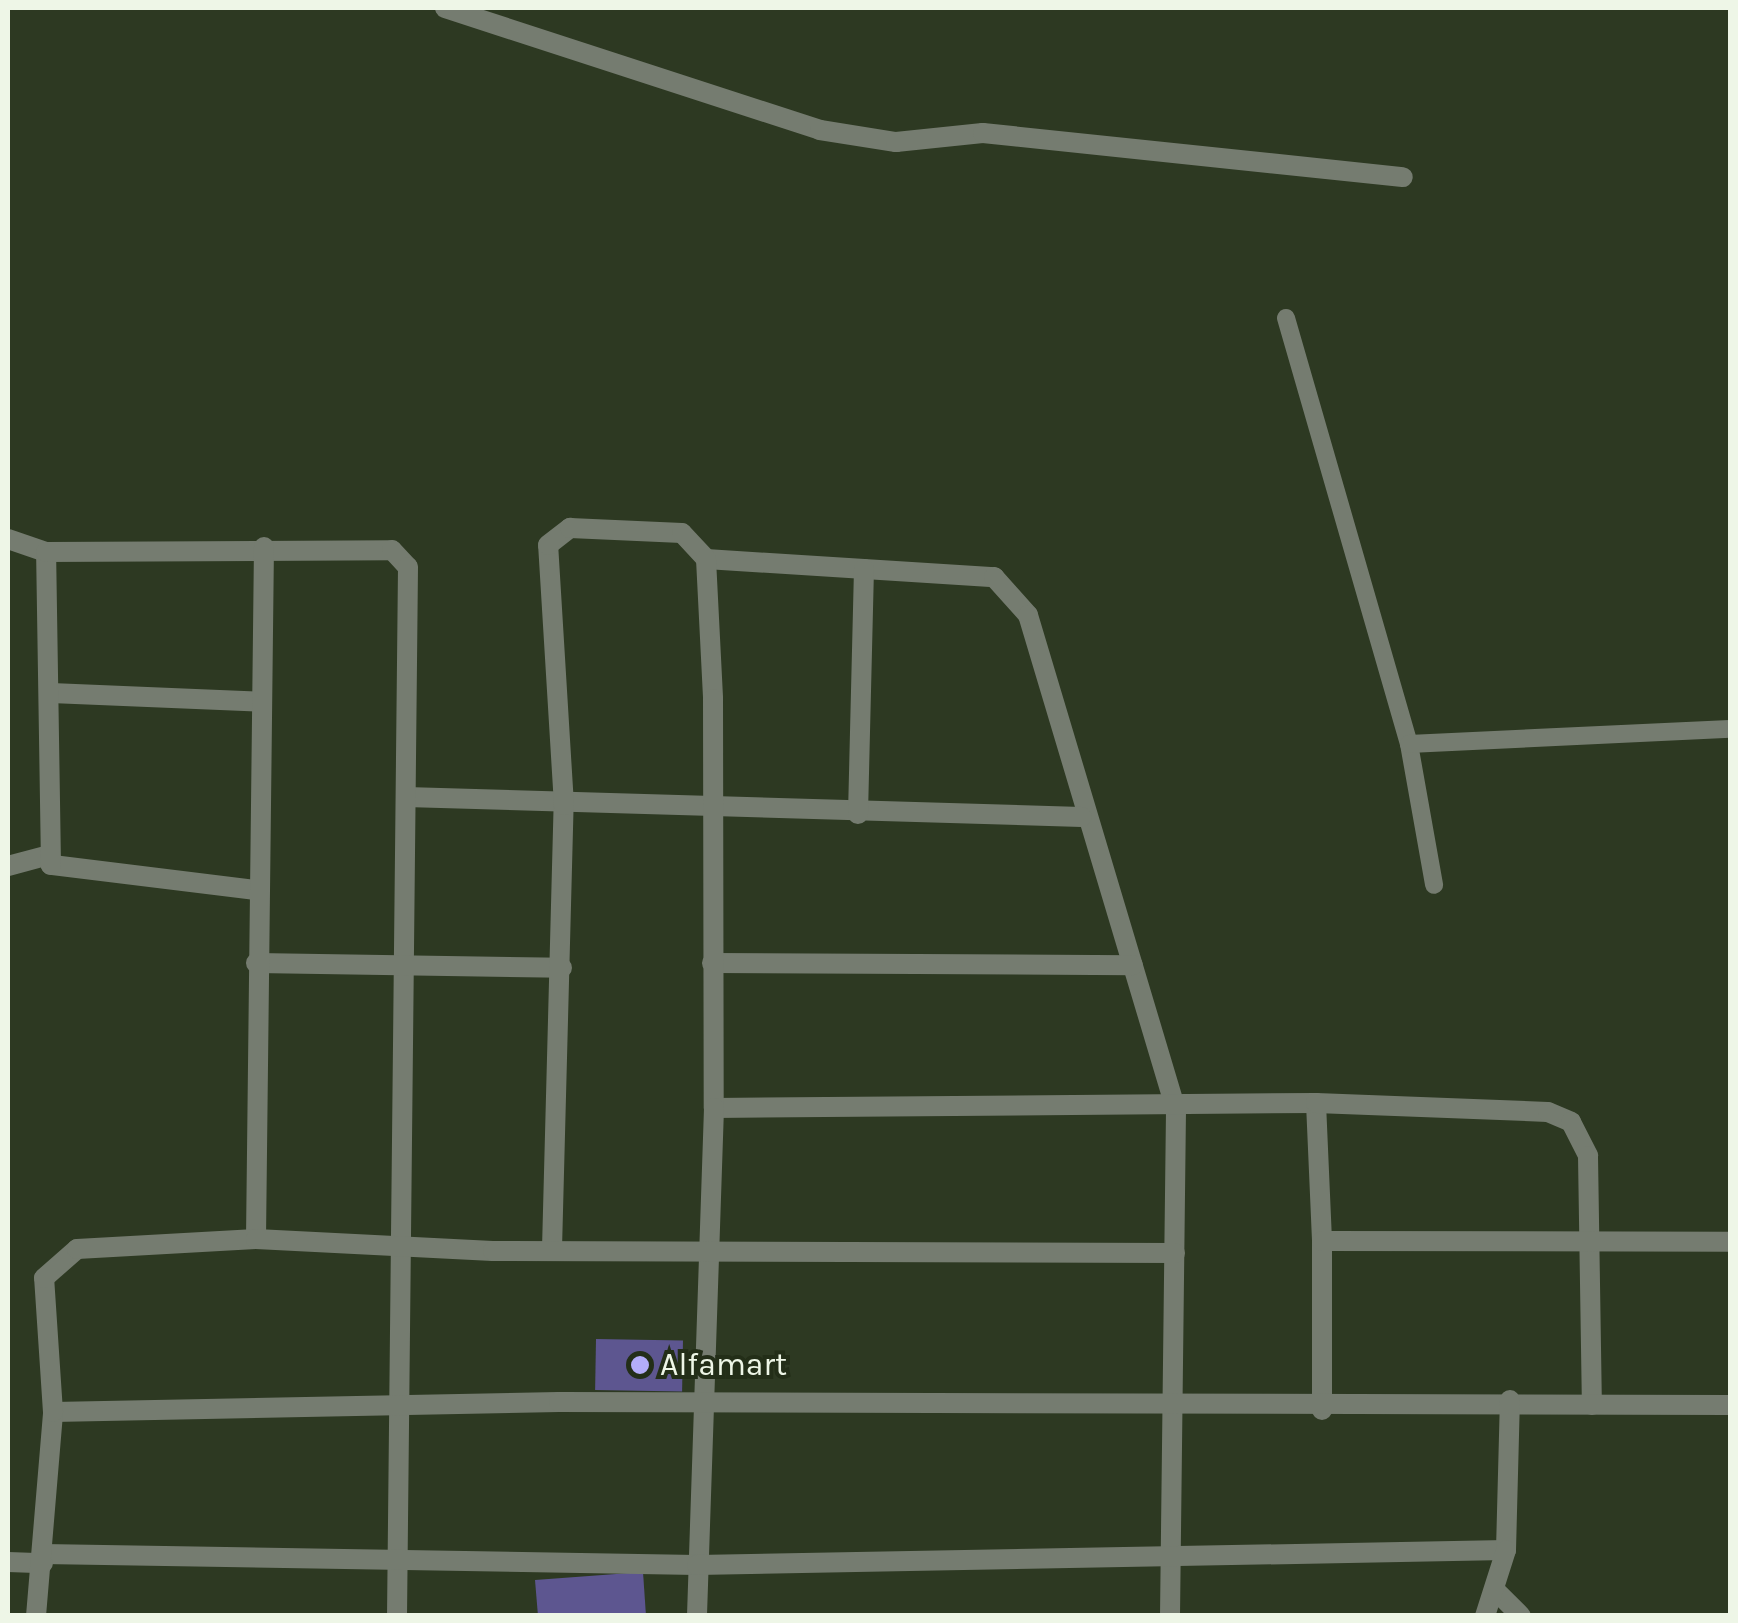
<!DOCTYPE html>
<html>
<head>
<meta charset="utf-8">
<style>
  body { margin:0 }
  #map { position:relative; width:1738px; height:1623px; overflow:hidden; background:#2d3922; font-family:Karla,sans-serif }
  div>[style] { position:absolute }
  .building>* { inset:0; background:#5d5690; transform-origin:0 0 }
  .lane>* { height:18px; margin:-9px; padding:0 9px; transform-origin:9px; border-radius:9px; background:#757c70 }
  .street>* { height:20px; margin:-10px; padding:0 10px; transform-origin:10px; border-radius:10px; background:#757c70 }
  .dots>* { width:28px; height:28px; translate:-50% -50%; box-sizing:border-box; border:5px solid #232e18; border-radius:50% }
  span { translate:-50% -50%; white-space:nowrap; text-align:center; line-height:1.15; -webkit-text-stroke:8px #232e18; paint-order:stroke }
  .poi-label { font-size:32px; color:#eef6e7 }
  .left { translate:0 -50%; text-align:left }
  .frame { position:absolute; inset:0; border:10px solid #eef6e7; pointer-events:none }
</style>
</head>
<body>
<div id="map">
  <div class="building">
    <i style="left:596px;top:1339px;width:87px;height:51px;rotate:1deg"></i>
    <i style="clip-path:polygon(643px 1572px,646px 1616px,538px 1616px,535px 1580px)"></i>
  </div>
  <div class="lane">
    <i style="left:1286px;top:318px;width:443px;rotate:73.9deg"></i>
    <i style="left:1409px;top:744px;width:143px;rotate:79.9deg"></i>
    <i style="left:1409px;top:744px;width:321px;rotate:-2.7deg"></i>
  </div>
  <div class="street">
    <i style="left:445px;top:8px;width:394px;rotate:18deg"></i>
    <i style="left:820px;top:130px;width:77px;rotate:9deg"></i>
    <i style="left:896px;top:142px;width:87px;rotate:-5.9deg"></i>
    <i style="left:983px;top:133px;width:422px;rotate:6deg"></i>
    <i style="left:8px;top:539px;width:40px;rotate:18.9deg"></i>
    <i style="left:706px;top:559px;width:289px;rotate:3.6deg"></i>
    <i style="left:994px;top:577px;width:51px;rotate:48.2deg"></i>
    <i style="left:1028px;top:615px;width:517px;rotate:73.35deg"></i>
    <i style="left:1176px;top:1110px;width:506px;rotate:90.68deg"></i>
    <i style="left:51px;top:693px;width:211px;rotate:2.4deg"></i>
    <i style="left:406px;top:797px;width:676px;rotate:1.69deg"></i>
    <i style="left:858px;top:814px;width:245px;rotate:-88.6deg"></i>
    <i style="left:8px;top:866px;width:42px;rotate:-15deg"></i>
    <i style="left:256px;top:890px;width:207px;rotate:-173deg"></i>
    <i style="left:51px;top:865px;width:313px;rotate:-90.9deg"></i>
    <i style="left:46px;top:552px;width:346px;rotate:-0.3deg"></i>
    <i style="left:392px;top:550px;width:23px;rotate:47deg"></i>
    <i style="left:408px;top:567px;width:1049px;rotate:90.6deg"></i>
    <i style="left:256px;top:963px;width:306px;rotate:0.9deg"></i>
    <i style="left:712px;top:963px;width:421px;rotate:0.3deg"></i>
    <i style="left:1316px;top:1103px;width:138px;rotate:87.5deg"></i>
    <i style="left:714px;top:1108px;width:602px;rotate:-0.48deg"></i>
    <i style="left:1316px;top:1103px;width:232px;rotate:2.2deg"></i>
    <i style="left:1548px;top:1112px;width:25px;rotate:23deg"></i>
    <i style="left:1571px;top:1122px;width:38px;rotate:63deg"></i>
    <i style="left:1588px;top:1156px;width:249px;rotate:89.1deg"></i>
    <i style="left:256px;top:1239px;width:692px;rotate:-89.34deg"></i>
    <i style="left:552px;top:1249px;width:444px;rotate:-88.5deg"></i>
    <i style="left:564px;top:805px;width:260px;rotate:-93.5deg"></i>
    <i style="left:548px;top:545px;width:28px;rotate:-38deg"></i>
    <i style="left:570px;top:528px;width:112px;rotate:2.6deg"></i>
    <i style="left:682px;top:533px;width:35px;rotate:47deg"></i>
    <i style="left:706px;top:559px;width:140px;rotate:87.1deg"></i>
    <i style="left:713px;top:699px;width:409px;rotate:89.9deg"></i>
    <i style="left:714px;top:1108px;width:508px;rotate:91.92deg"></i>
    <i style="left:1322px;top:1410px;width:169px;rotate:-90deg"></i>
    <i style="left:1322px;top:1241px;width:408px;rotate:0.1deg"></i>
    <i style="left:53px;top:1412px;width:506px;rotate:-1.13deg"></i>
    <i style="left:559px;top:1402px;width:1171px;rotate:0.15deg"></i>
    <i style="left:43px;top:1554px;width:654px;rotate:0.96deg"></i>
    <i style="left:697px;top:1565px;width:809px;rotate:-1.06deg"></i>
    <i style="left:1506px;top:1550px;width:150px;rotate:-88.5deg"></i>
    <i style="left:8px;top:1562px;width:35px;rotate:2deg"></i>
    <i style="left:1496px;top:1591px;width:35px;rotate:45deg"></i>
    <i style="left:36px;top:1616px;width:205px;rotate:-85.2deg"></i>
    <i style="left:53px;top:1412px;width:134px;rotate:-93.8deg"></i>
    <i style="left:44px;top:1278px;width:44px;rotate:-41.3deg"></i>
    <i style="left:77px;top:1249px;width:179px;rotate:-3.2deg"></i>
    <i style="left:256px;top:1239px;width:237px;rotate:2.9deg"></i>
    <i style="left:493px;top:1251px;width:682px;rotate:0.17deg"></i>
    <i style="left:1485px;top:1616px;width:69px;rotate:-72.3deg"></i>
  </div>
  <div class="dots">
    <i style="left:640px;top:1365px;background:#b3adf9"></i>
  </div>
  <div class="poi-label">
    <span class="left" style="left:660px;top:1365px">Alfamart</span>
  </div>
  <div class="frame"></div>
</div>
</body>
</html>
